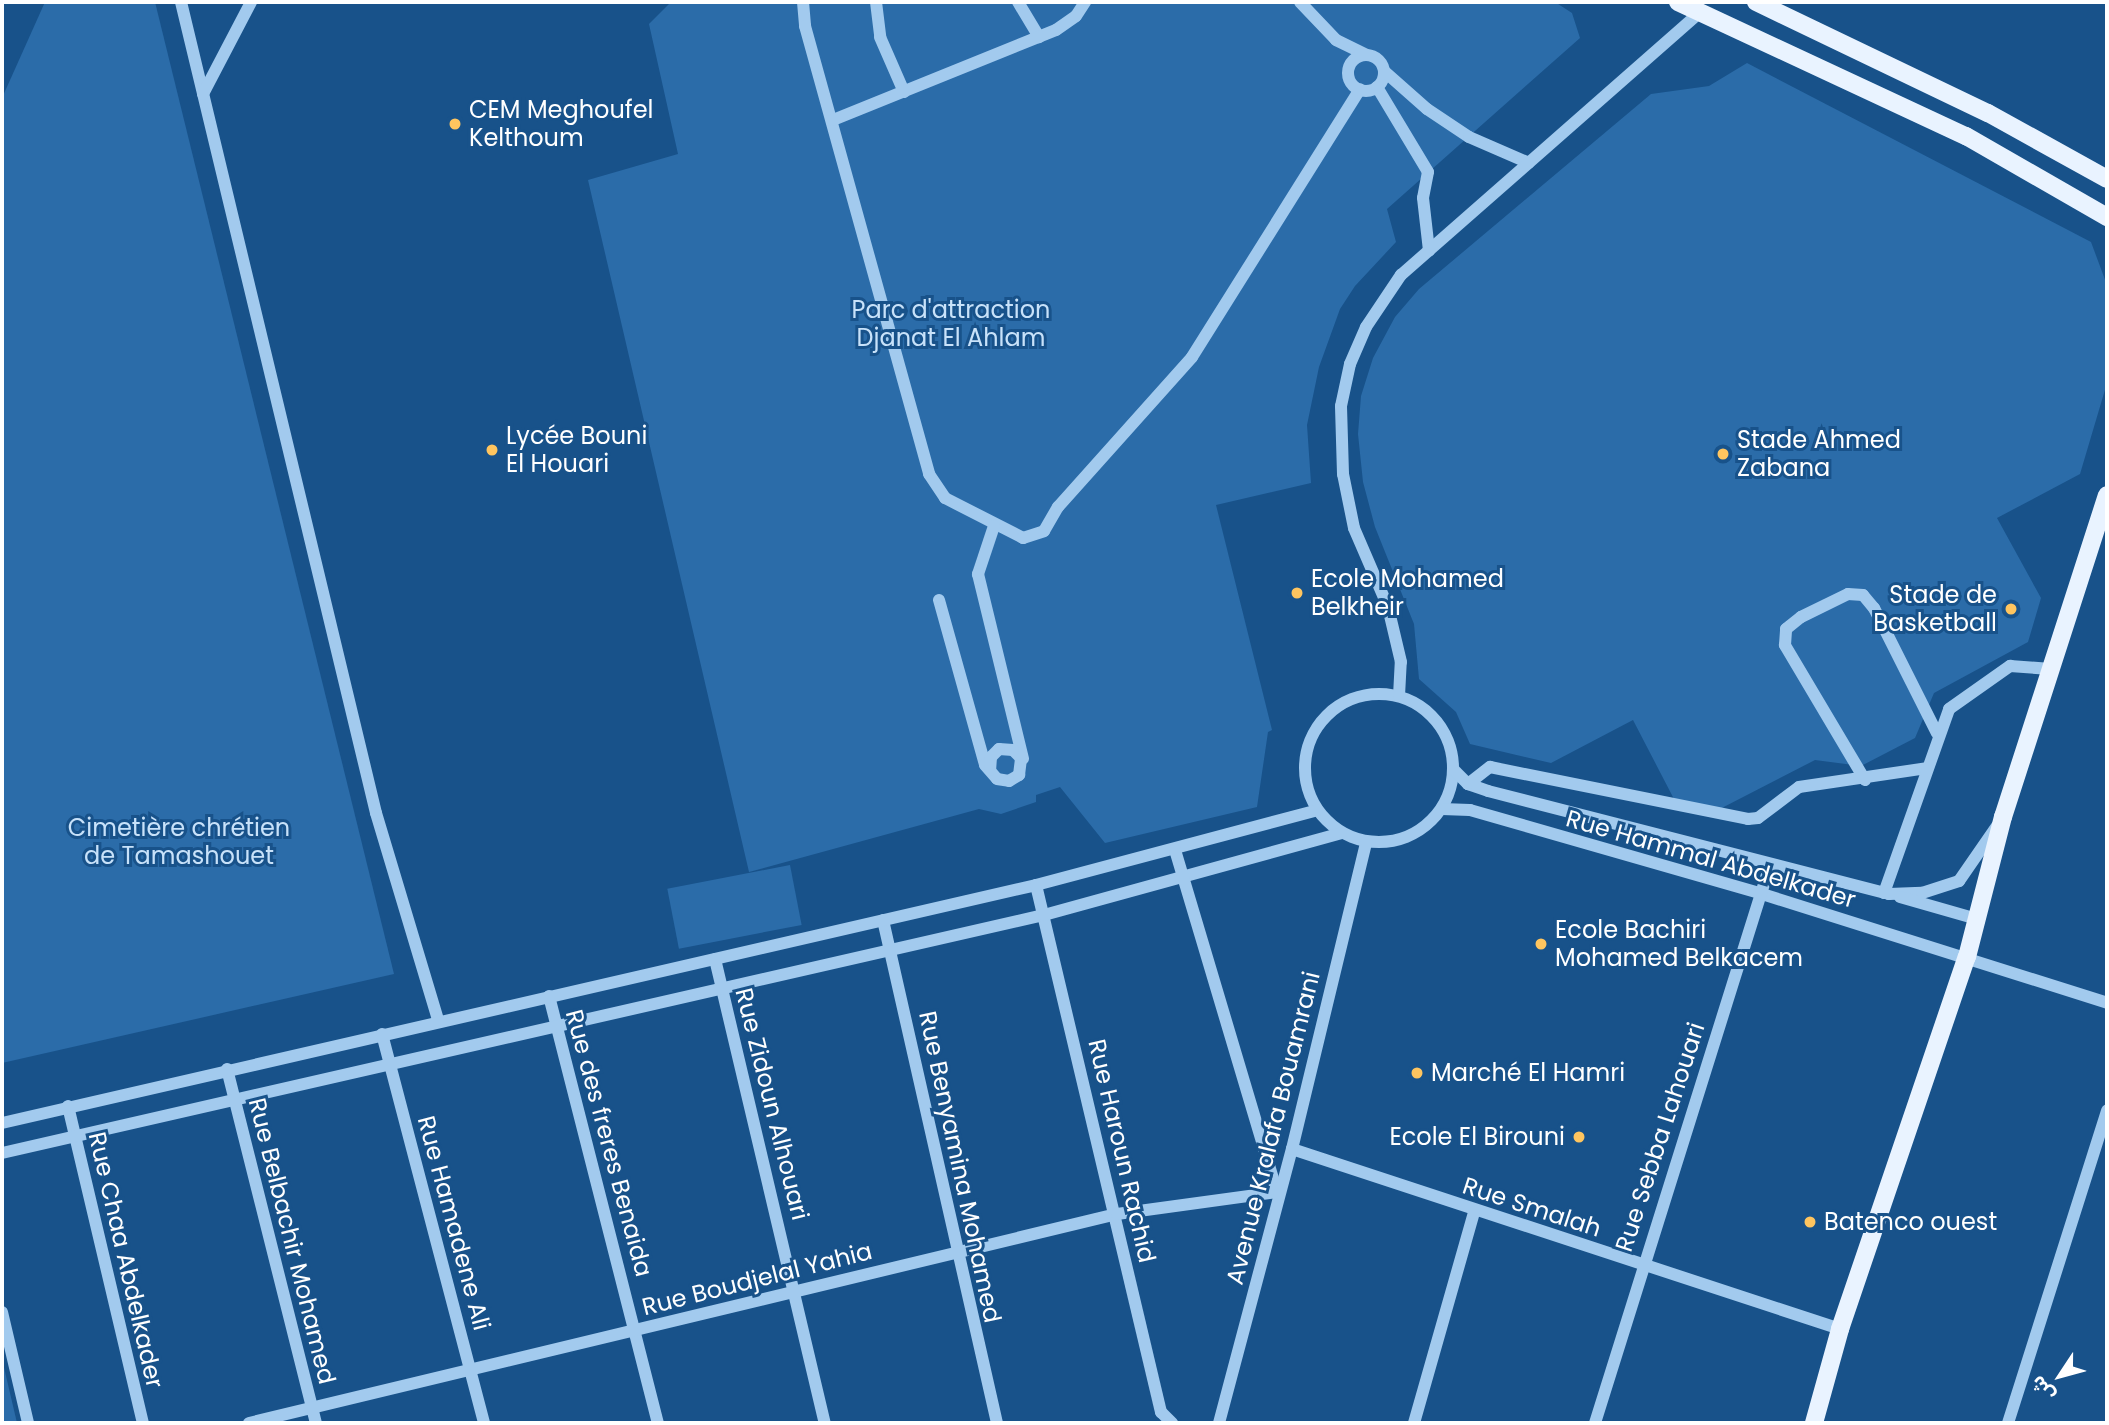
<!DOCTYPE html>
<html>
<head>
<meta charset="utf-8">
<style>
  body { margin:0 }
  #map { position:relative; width:2109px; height:1425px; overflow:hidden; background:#18528a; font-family:Poppins,"Noto Sans Arabic",sans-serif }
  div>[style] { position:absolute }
  .green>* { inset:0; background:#2b6ca9; transform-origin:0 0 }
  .minor>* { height:12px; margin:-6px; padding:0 6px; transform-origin:6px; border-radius:6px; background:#a2caee }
  .minor>.ring { margin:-6px; padding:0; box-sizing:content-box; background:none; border:12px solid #a2caee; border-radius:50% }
  .major>* { height:18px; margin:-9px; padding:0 9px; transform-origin:9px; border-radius:9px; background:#e9f3ff }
  .dots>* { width:19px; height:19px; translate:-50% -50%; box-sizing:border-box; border:4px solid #18528a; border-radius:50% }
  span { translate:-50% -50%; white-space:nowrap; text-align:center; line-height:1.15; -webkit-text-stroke:6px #18528a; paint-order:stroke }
  .poi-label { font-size:24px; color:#fff }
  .left { translate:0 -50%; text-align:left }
  .right { translate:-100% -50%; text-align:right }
  .park-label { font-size:24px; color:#c8e2fa }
  .street-label { font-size:24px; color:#fff }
  .frame { position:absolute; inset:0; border:4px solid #fff; pointer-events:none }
  .north { position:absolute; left:2025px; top:1341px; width:70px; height:70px; -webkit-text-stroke:5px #18528a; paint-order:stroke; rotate:234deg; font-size:19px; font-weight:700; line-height:28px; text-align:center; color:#fff }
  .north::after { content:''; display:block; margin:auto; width:24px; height:32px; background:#fff; clip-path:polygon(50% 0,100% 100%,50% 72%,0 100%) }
</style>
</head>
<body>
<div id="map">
  <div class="green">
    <i style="clip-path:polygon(45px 2px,155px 2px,394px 974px,2px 1063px,2px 98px)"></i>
    <i style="clip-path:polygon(671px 2px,1555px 2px,1572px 13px,1580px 38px,1387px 209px,1396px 242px,1355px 286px,1340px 309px,1319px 367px,1307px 425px,1311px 483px,1216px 505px,1272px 730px,1268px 732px,1257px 807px,1105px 843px,1060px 787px,1036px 795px,1036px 802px,1001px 814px,979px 809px,749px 872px,588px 180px,678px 154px,649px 24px)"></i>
    <i style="clip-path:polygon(1747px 63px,2091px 242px,2107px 285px,2107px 383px,2080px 474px,1997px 518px,2041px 598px,2028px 642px,1934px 693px,1915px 738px,1861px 766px,1815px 760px,1714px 812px,1675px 801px,1633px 720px,1551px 763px,1470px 744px,1456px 712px,1419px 679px,1414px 624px,1375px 527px,1363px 482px,1358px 434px,1361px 396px,1373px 358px,1395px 317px,1419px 289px,1651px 94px,1709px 86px)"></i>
    <i style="left:790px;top:865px;width:61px;height:125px;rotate:79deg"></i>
    <i style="clip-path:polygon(2px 1359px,17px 1423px,2px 1423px)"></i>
  </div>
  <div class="minor">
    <i style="left:181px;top:2px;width:834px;rotate:76.48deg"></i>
    <i style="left:376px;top:813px;width:216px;rotate:73.3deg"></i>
    <i style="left:803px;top:2px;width:24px;rotate:85deg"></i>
    <i style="left:805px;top:26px;width:465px;rotate:74.5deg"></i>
    <i style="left:929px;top:474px;width:29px;rotate:56deg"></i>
    <i style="left:945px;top:498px;width:88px;rotate:27.1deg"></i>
    <i style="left:1023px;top:538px;width:22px;rotate:-18deg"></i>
    <i style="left:1044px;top:531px;width:28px;rotate:-60deg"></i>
    <i style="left:1058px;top:507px;width:201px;rotate:-48.2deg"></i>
    <i style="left:1192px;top:357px;width:316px;rotate:-57.9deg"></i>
    <i style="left:876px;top:2px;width:35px;rotate:83deg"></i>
    <i style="left:880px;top:37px;width:60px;rotate:66.4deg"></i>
    <i style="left:1018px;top:2px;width:41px;rotate:59deg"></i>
    <i style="left:1300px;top:2px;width:52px;rotate:46.5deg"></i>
    <i style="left:1336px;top:40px;width:34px;rotate:26deg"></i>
    <i class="ring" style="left:1348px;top:55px;width:24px;height:24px"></i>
    <i style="left:1384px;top:71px;width:57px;rotate:41.5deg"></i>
    <i style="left:1427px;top:109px;width:50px;rotate:33.7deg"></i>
    <i style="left:1469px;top:137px;width:65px;rotate:23.4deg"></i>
    <i style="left:1377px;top:87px;width:99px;rotate:59deg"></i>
    <i style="left:1428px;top:172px;width:26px;rotate:101deg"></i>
    <i style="left:1423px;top:198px;width:53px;rotate:83.5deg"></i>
    <i style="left:203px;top:94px;width:104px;rotate:-62.4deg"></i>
    <i style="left:833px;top:120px;width:240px;rotate:-22deg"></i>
    <i style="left:1056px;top:30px;width:24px;rotate:-35deg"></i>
    <i style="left:1076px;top:16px;width:17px;rotate:-57deg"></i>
    <i style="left:994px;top:526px;width:51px;rotate:108.4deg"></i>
    <i style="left:978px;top:574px;width:190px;rotate:76.3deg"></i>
    <i style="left:939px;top:600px;width:171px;rotate:74.4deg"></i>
    <i style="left:985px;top:765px;width:18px;rotate:49deg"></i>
    <i style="left:997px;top:779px;width:12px;rotate:9deg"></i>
    <i style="left:1009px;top:781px;width:12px;rotate:-31deg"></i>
    <i style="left:1019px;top:775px;width:17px;rotate:-83deg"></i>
    <i style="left:1021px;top:758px;width:11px;rotate:-135deg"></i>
    <i style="left:1013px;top:750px;width:14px;rotate:-176deg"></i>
    <i style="left:999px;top:749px;width:11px;rotate:135deg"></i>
    <i style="left:991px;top:757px;width:13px;rotate:94deg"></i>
    <i class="ring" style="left:1305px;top:694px;width:136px;height:136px"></i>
    <i style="left:1399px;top:696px;width:34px;rotate:-87deg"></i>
    <i style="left:1401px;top:662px;width:57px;rotate:-103.3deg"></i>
    <i style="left:1388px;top:607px;width:86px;rotate:-113.3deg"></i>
    <i style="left:1354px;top:528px;width:55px;rotate:-101.5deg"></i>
    <i style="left:1343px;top:474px;width:68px;rotate:-91.7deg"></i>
    <i style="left:1341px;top:406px;width:43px;rotate:-77.9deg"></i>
    <i style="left:1350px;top:364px;width:40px;rotate:-66.6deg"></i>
    <i style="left:1366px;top:327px;width:63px;rotate:-56.1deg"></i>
    <i style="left:1401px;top:275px;width:398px;rotate:-41.3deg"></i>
    <i style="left:1454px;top:770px;width:20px;rotate:45deg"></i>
    <i style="left:1468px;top:784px;width:21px;rotate:19deg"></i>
    <i style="left:1488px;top:791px;width:414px;rotate:14.4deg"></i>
    <i style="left:1889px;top:894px;width:33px;rotate:-2deg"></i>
    <i style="left:1922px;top:893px;width:39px;rotate:-18deg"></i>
    <i style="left:1959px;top:881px;width:67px;rotate:-55.4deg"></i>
    <i style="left:1865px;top:780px;width:157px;rotate:-120.7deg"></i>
    <i style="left:1785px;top:645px;width:16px;rotate:-86deg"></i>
    <i style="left:1786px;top:629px;width:19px;rotate:-39deg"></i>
    <i style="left:1801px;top:617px;width:52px;rotate:-26.1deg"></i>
    <i style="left:1848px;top:594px;width:15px;rotate:4deg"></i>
    <i style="left:1863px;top:595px;width:17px;rotate:50deg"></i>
    <i style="left:1874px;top:608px;width:140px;rotate:63.3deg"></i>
    <i style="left:1468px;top:784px;width:28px;rotate:-38deg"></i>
    <i style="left:1490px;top:767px;width:263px;rotate:11.4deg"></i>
    <i style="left:1748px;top:819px;width:10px;rotate:-6deg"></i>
    <i style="left:1758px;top:818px;width:51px;rotate:-37.1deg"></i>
    <i style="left:1799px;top:787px;width:129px;rotate:-8.4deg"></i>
    <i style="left:1442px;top:809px;width:28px;rotate:2deg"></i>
    <i style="left:1470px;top:810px;width:301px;rotate:16deg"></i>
    <i style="left:1759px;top:893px;width:365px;rotate:17.5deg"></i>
    <i style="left:1036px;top:885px;width:542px;rotate:76.66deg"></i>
    <i style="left:1161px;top:1412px;width:16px;rotate:45deg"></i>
    <i style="left:1884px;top:893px;width:195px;rotate:-70.5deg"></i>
    <i style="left:1949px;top:709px;width:75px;rotate:-35.2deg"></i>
    <i style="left:2010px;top:666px;width:41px;rotate:4.2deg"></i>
    <i style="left:1900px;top:897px;width:80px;rotate:15.9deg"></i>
    <i style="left:883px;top:920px;width:516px;rotate:77.23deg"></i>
    <i style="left:715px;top:959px;width:477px;rotate:76.7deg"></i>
    <i style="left:549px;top:996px;width:441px;rotate:75.7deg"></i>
    <i style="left:382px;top:1034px;width:402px;rotate:75.3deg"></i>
    <i style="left:227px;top:1069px;width:365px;rotate:75.9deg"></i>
    <i style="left:68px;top:1106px;width:326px;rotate:76.7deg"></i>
    <i style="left:2px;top:1123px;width:1061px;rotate:-12.96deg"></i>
    <i style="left:1036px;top:885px;width:291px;rotate:-14.9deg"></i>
    <i style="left:1292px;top:1149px;width:577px;rotate:18.18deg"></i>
    <i style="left:2px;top:1153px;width:1069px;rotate:-12.87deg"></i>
    <i style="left:1044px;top:915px;width:308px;rotate:-15.4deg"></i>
    <i style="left:2px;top:1312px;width:114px;rotate:76.8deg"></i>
    <i style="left:249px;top:1423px;width:893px;rotate:-13.54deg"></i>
    <i style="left:1117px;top:1214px;width:162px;rotate:-7.8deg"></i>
    <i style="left:1277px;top:1192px;width:357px;rotate:-106.6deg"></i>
    <i style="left:1219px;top:1423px;width:284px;rotate:-75.1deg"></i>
    <i style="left:1292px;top:1149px;width:316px;rotate:-76.4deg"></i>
    <i style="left:1414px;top:1423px;width:219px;rotate:-74.1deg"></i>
    <i style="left:1595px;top:1423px;width:585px;rotate:-72.59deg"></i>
    <i style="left:2008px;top:1423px;width:328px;rotate:-72.4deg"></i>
  </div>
  <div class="major">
    <i style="left:1678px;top:2px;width:318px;rotate:25deg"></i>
    <i style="left:1966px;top:136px;width:163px;rotate:29.9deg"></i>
    <i style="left:1756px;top:2px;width:257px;rotate:25.6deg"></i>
    <i style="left:1988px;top:113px;width:136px;rotate:29deg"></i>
    <i style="left:1814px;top:1423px;width:98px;rotate:-74.5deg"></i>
    <i style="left:1840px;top:1329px;width:393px;rotate:-71.2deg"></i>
    <i style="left:1967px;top:957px;width:145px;rotate:-75.6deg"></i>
    <i style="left:2003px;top:817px;width:338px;rotate:-72.1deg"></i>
  </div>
  <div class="dots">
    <i style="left:455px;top:124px;background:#ffc55f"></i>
    <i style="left:492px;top:450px;background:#ffc55f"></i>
    <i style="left:1723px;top:454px;background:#ffc55f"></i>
    <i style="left:1297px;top:593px;background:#ffc55f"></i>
    <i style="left:2011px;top:609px;background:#ffc55f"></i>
    <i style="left:1541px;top:944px;background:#ffc55f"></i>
    <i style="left:1417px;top:1073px;background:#ffc55f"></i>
    <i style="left:1579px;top:1137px;background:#ffc55f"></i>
    <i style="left:1810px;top:1222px;background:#ffc55f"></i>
  </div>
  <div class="poi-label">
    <span class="left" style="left:469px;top:124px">CEM Meghoufel<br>Kelthoum</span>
    <span class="left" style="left:506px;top:450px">Lycée Bouni<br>El Houari</span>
    <span class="left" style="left:1737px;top:454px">Stade Ahmed<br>Zabana</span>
    <span class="left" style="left:1311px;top:593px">Ecole Mohamed<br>Belkheir</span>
    <span class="right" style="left:1997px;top:609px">Stade de<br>Basketball</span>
    <span class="left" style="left:1555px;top:944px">Ecole Bachiri<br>Mohamed Belkacem</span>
    <span class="left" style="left:1431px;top:1073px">Marché El Hamri</span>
    <span class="right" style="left:1565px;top:1137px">Ecole El Birouni</span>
    <span class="left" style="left:1824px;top:1222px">Batenco ouest</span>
  </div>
  <div class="park-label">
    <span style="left:951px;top:324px">Parc d'attraction<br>Djanat El Ahlam</span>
    <span style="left:179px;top:842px">Cimetière chrétien<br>de Tamashouet</span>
  </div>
  <div class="street-label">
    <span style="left:1711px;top:859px;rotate:16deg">Rue Hammal Abdelkader</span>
    <span style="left:772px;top:1104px;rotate:76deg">Rue Zidoun Alhouari</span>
    <span style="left:1273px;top:1128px;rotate:-76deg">Avenue Kralafa Bouamrani</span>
    <span style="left:1660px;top:1137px;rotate:-72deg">Rue Sebba Lahouari</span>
    <span style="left:609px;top:1143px;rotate:75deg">Rue des freres Benaida</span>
    <span style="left:1122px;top:1151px;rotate:77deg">Rue Haroun Rachid</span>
    <span style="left:960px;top:1167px;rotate:78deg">Rue Benyamina Mohamed</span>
    <span style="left:1532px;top:1207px;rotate:18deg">Rue Smalah</span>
    <span style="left:454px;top:1223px;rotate:75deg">Rue Hamadene Ali</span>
    <span style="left:292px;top:1241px;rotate:76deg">Rue Belbachir Mohamed</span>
    <span style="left:126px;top:1260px;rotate:77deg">Rue Chaa Abdelkader</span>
    <span style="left:757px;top:1279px;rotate:-14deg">Rue Boudjelal Yahia</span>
  </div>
  <div class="frame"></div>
  <div class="north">ش</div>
</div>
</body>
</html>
